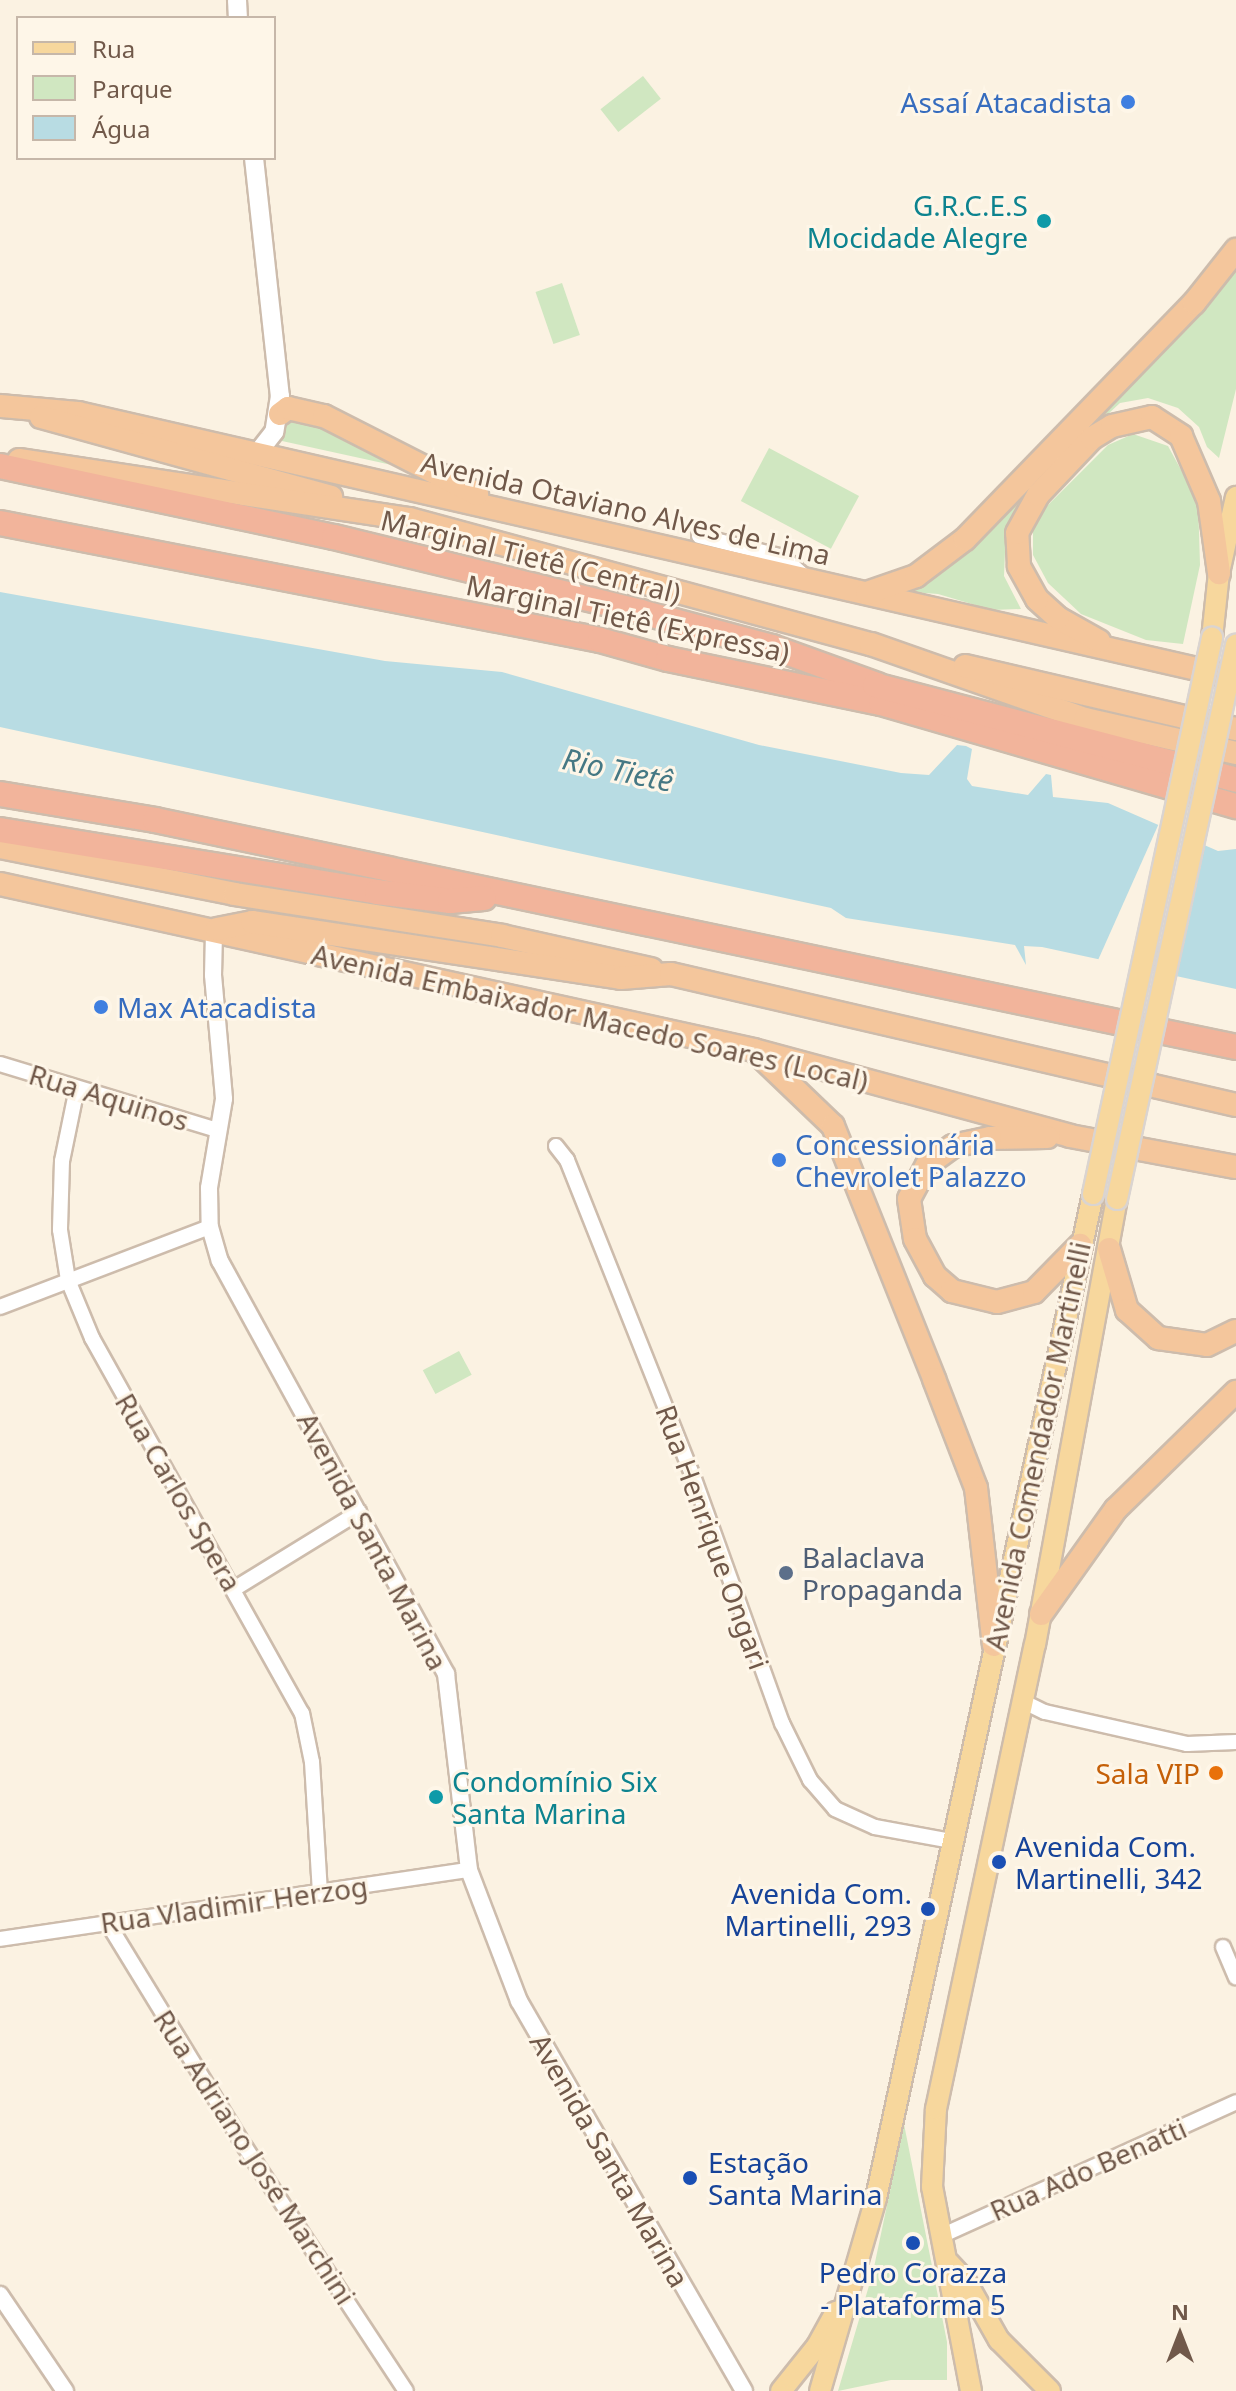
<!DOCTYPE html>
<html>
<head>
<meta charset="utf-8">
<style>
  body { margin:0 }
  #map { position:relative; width:1236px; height:2391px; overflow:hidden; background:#fbf2e2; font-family:"Noto Sans",sans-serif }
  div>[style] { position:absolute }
  .green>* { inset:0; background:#d0e7c1; transform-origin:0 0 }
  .water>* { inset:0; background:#b8dce3 }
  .pier>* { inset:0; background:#fbf2e2; transform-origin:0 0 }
  .roads { filter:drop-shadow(2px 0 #cdbcac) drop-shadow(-2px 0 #cdbcac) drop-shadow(0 2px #cdbcac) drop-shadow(0 -2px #cdbcac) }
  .minor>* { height:14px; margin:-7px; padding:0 7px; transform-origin:7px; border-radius:7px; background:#fff }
  .tertiary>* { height:16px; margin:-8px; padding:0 8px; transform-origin:8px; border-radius:8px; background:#fff }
  .secondary>* { height:18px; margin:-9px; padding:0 9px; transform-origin:9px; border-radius:9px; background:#fff }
  .primary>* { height:20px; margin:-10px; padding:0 10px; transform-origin:10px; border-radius:10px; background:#f7d79d }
  .trunk>* { height:22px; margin:-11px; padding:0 11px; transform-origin:11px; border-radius:11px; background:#f4c69c }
  .motorway>* { height:24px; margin:-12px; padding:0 12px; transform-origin:12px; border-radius:12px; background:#f2b49b }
  .bridges { filter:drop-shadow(2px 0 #dad4d0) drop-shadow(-2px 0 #dad4d0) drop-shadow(0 2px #dad4d0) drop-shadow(0 -2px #dad4d0) }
  .primary-bridge>* { height:20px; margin:-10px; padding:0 10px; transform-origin:10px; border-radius:10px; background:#f7d79d }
  .dots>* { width:22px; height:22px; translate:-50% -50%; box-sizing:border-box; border:4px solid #fef6e8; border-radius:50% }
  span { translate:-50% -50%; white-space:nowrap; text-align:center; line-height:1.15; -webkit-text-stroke:6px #fef6e8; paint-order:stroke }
  .shop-label { font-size:28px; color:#366cbe }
  .right { translate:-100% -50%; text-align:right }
  .left { translate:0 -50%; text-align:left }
  .culture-label { font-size:28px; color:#0d838f }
  .street-label { font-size:28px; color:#71594a }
  .service-label { font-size:28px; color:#4e5e75 }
  .food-label { font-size:28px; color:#c56008 }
  .transit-label { font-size:28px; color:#164399 }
  .water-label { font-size:30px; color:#457884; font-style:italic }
  .legend { position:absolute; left:16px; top:16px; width:260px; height:144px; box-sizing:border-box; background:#fef6e8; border:2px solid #c6b7a9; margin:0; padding:10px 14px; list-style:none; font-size:24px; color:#71594a }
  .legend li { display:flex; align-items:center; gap:16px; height:40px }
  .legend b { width:40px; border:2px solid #c6b7a9 }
  .north { position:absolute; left:1140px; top:2295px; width:80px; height:80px; -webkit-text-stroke:6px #fef6e8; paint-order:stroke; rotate:0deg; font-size:22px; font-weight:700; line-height:32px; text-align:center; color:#71594a }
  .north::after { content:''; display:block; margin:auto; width:28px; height:36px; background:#71594a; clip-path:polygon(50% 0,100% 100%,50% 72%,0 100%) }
</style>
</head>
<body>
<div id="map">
  <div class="green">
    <i style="left:643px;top:76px;width:29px;height:54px;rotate:52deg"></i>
    <i style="clip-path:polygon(1236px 264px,1236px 389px,1219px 458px,1207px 447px,1199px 427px,1178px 408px,1148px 398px,1120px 403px,1033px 483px,1006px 528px,1004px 576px,1021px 609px,992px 610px,938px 594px,899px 591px)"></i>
    <i style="left:562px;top:283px;width:55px;height:28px;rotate:71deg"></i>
    <i style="clip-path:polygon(307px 418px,401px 467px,282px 441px,279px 435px,289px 421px)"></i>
    <i style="clip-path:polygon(1133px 434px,1168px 446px,1198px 501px,1200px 565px,1183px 644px,1146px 640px,1081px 614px,1048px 583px,1033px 555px,1033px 531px,1042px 511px,1108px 445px)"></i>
    <i style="left:769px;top:448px;width:102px;height:60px;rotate:28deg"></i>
    <i style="left:459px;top:1351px;width:27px;height:41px;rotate:62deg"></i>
    <i style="clip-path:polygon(904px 2124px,947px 2342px,947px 2380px,891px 2380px,838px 2391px,873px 2272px)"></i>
  </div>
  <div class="water">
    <i style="clip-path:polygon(0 592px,385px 661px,502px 672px,759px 745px,901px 773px,929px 775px,957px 745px,966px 746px,972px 749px,967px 779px,972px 786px,1028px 795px,1046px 774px,1051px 775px,1053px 797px,1108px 803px,1218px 851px,1236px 849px,1236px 989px,1042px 947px,1024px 946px,1026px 965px,1015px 945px,846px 918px,831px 908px,0 727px)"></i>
  </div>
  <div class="pier">
    <i style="left:1160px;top:821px;width:49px;height:152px;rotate:24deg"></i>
  </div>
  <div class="roads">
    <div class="minor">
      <i style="left:699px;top:536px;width:87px;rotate:14deg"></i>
      <i style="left:783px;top:557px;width:31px;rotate:42deg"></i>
      <i style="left:0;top:1064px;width:227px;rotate:16.9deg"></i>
      <i style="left:77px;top:1088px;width:75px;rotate:101.6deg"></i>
      <i style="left:62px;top:1161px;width:69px;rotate:91.7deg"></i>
      <i style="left:60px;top:1230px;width:51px;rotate:80.9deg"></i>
      <i style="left:68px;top:1280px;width:63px;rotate:67.5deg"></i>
      <i style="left:92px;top:1338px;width:430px;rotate:60.8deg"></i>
      <i style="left:302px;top:1713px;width:50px;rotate:78.5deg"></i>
      <i style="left:312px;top:1762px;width:131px;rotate:86.5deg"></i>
      <i style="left:556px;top:1146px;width:18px;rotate:52deg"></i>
      <i style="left:567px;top:1160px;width:340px;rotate:68.3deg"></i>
      <i style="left:693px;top:1476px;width:263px;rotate:70.2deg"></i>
      <i style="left:782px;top:1723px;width:64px;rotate:63.8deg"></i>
      <i style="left:810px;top:1780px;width:38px;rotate:49deg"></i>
      <i style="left:835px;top:1809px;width:44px;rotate:24.2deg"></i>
      <i style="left:875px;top:1827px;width:77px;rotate:10.4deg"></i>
      <i style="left:0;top:1307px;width:225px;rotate:-20.9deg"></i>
      <i style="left:234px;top:1589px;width:147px;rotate:-31.6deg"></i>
      <i style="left:1022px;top:1701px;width:25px;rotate:26deg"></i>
      <i style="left:1045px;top:1712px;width:146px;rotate:12.7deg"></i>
      <i style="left:1187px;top:1744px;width:49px;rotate:-2.3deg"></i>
      <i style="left:107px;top:1922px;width:264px;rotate:58.5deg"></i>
      <i style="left:245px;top:2147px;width:292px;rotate:56.6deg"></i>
      <i style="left:0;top:1939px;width:474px;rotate:-8.4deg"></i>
      <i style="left:1223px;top:1947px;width:33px;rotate:67deg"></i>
      <i style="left:941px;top:2236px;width:324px;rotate:-24.4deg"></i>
    </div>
    <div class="tertiary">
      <i style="left:214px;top:932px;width:43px;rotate:91.3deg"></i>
      <i style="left:213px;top:975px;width:124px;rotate:84.9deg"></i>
      <i style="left:224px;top:1099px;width:90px;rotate:99.6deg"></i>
      <i style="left:209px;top:1188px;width:39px;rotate:89deg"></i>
      <i style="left:210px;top:1227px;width:35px;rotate:74deg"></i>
      <i style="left:220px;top:1261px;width:471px;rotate:61.3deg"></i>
      <i style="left:446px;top:1674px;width:197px;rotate:83.3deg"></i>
      <i style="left:469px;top:1870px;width:140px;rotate:69.1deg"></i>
      <i style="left:519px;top:2001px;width:450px;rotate:60deg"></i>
      <i style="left:0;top:2295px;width:116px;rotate:55.9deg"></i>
    </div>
    <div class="secondary">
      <i style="left:237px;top:0;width:18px;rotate:87deg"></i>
      <i style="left:254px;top:158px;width:239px;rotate:83.8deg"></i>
      <i style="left:280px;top:396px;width:36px;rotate:99deg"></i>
      <i style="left:274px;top:432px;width:28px;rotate:128deg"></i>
    </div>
    <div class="primary">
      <i style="left:1212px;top:638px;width:65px;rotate:-83.9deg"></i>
      <i style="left:1219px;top:573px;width:78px;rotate:-77.4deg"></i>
      <i style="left:949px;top:2263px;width:23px;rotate:47deg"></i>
      <i style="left:965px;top:2280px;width:69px;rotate:60.5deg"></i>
      <i style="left:999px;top:2340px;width:72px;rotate:45deg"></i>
      <i style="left:781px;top:2391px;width:58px;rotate:-51.3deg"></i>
      <i style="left:817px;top:2346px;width:39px;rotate:-61deg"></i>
      <i style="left:820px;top:2391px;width:201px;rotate:-73.8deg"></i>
      <i style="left:876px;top:2198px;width:1027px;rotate:-77.8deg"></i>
      <i style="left:971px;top:2391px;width:208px;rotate:-100.8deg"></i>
      <i style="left:932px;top:2187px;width:78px;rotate:-87.1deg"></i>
      <i style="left:936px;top:2109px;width:474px;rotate:-78deg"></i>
      <i style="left:1035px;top:1645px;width:453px;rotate:-79.6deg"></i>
    </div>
    <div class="trunk">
      <i style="left:0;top:406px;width:78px;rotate:5.1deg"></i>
      <i style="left:78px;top:413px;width:1188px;rotate:12.89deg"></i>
      <i style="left:280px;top:414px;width:10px;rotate:-37deg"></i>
      <i style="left:288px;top:408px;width:37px;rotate:13deg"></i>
      <i style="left:324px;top:416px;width:172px;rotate:27deg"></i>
      <i style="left:41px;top:417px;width:301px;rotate:15.4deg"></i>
      <i style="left:19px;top:460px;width:395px;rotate:8.6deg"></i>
      <i style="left:410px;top:519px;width:478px;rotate:15.2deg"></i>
      <i style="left:871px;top:644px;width:227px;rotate:19.3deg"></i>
      <i style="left:1085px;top:719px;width:155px;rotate:12.7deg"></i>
      <i style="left:867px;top:593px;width:52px;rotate:-19.1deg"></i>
      <i style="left:916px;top:576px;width:61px;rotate:-37.1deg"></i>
      <i style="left:965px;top:539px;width:329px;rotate:-45.9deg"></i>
      <i style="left:1194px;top:303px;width:68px;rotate:-51.6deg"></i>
      <i style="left:1099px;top:641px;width:47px;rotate:-150.7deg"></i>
      <i style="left:1058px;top:618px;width:28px;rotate:-138deg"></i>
      <i style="left:1037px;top:599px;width:38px;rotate:-119deg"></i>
      <i style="left:1019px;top:566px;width:33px;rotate:-93deg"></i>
      <i style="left:1017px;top:533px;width:43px;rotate:-61.1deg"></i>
      <i style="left:1038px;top:495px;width:79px;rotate:-46.5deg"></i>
      <i style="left:1092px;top:438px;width:23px;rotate:-31deg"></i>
      <i style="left:1112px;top:426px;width:41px;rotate:-12.7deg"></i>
      <i style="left:1152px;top:417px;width:35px;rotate:33deg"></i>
      <i style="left:1181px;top:436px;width:71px;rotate:66.7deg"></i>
      <i style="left:1209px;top:501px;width:73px;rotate:82.1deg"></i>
      <i style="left:965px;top:666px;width:278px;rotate:13.1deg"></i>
      <i style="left:0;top:847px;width:240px;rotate:11.3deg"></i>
      <i style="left:235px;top:894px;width:270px;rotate:8.9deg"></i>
      <i style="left:502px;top:936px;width:153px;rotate:12.5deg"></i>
      <i style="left:0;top:884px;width:772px;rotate:12.42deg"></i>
      <i style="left:754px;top:1050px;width:327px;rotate:15.2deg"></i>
      <i style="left:1070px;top:1136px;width:169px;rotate:10.6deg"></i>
      <i style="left:217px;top:929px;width:36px;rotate:-11deg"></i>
      <i style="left:252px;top:922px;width:373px;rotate:8.6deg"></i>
      <i style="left:621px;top:978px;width:50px;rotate:-4.6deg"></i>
      <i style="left:671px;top:974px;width:580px;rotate:13.05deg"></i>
      <i style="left:757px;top:1053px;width:105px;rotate:43.8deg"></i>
      <i style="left:833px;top:1126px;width:272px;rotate:68.2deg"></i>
      <i style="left:934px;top:1379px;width:117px;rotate:68.9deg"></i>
      <i style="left:976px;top:1488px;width:158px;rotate:83.5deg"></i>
      <i style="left:1047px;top:1137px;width:57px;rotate:179deg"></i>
      <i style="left:990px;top:1138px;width:38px;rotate:168deg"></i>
      <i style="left:953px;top:1146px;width:32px;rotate:144deg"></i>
      <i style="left:927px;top:1165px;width:38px;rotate:118deg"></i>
      <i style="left:909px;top:1199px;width:40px;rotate:81.5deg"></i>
      <i style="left:915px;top:1239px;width:42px;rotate:61.6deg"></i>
      <i style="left:935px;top:1276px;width:23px;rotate:41deg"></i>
      <i style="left:952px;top:1291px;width:46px;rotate:13.7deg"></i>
      <i style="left:997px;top:1302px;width:38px;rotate:-15deg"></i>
      <i style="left:1034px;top:1292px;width:66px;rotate:-45.6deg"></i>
      <i style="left:1109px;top:1249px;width:64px;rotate:73.6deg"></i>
      <i style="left:1127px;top:1310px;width:42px;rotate:42.1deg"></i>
      <i style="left:1158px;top:1338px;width:49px;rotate:8.1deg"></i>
      <i style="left:1207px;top:1345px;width:32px;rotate:-26deg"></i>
      <i style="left:1041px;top:1614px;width:129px;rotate:-54.5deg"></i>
      <i style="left:1116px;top:1509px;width:168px;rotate:-44.3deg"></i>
    </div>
    <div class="motorway">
      <i style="left:0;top:466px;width:341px;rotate:12deg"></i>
      <i style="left:334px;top:537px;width:316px;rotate:13.7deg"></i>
      <i style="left:641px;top:612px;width:136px;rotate:15deg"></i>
      <i style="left:772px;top:647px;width:112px;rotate:19.9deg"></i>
      <i style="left:0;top:523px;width:611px;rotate:11.03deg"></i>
      <i style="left:600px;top:640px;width:71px;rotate:15.6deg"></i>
      <i style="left:668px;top:659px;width:217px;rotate:11.7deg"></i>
      <i style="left:881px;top:703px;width:370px;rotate:16.2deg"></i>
      <i style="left:875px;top:685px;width:373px;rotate:14.7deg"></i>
      <i style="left:0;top:794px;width:157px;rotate:9.5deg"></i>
      <i style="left:155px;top:820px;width:1105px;rotate:11.86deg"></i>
      <i style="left:0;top:830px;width:382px;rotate:9.3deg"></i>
      <i style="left:377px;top:892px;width:74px;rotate:7deg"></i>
      <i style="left:450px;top:901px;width:34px;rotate:-5deg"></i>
    </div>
  </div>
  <div class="bridges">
    <div class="primary-bridge">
      <i style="left:1093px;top:1194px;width:569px;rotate:-77.92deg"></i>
      <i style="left:1117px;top:1199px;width:567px;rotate:-77.88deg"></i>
    </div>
  </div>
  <div class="dots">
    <i style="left:1128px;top:102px;background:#3f7fe0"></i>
    <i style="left:1044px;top:221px;background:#0f9aa8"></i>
    <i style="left:101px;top:1007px;background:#3f7fe0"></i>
    <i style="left:779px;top:1160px;background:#3f7fe0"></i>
    <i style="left:786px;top:1573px;background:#5c6f8a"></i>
    <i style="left:1216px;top:1773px;background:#e8710a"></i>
    <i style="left:436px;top:1797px;background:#0f9aa8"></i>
    <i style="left:999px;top:1862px;background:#1a4fb4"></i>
    <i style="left:928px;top:1909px;background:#1a4fb4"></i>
    <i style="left:690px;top:2178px;background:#1a4fb4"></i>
    <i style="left:913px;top:2243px;background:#1a4fb4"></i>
  </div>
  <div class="shop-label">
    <span class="right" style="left:1112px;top:102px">Assaí Atacadista</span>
    <span class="left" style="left:117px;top:1007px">Max Atacadista</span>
    <span class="left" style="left:795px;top:1160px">Concessionária<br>Chevrolet Palazzo</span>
  </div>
  <div class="culture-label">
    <span class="right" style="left:1028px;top:221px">G.R.C.E.S<br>Mocidade Alegre</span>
    <span class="left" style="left:452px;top:1797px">Condomínio Six<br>Santa Marina</span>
  </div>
  <div class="street-label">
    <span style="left:626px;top:508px;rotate:13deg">Avenida Otaviano Alves de Lima</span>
    <span style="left:531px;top:556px;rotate:14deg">Marginal Tietê (Central)</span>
    <span style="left:628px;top:618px;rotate:12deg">Marginal Tietê (Expressa)</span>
    <span style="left:590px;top:1017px;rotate:13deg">Avenida Embaixador Macedo Soares (Local)</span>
    <span style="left:109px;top:1097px;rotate:17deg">Rua Aquinos</span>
    <span style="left:1037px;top:1446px;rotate:-78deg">Avenida Comendador Martinelli</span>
    <span style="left:179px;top:1492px;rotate:60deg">Rua Carlos Spera</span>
    <span style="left:713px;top:1537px;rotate:70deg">Rua Henrique Ongari</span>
    <span style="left:373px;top:1541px;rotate:62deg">Avenida Santa Marina</span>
    <span style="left:234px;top:1904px;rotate:-8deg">Rua Vladimir Herzog</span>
    <span style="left:255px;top:2157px;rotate:57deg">Rua Adriano José Marchini</span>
    <span style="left:610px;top:2160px;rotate:60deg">Avenida Santa Marina</span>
    <span style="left:1088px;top:2169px;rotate:-24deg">Rua Ado Benatti</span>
  </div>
  <div class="service-label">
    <span class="left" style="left:802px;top:1573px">Balaclava<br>Propaganda</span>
  </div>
  <div class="food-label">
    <span class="right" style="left:1200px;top:1773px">Sala VIP</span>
  </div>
  <div class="transit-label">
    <span class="left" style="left:1015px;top:1862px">Avenida Com.<br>Martinelli, 342</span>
    <span class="right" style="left:912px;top:1909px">Avenida Com.<br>Martinelli, 293</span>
    <span class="left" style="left:708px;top:2178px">Estação<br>Santa Marina</span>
    <span style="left:913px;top:2288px">Pedro Corazza<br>- Plataforma 5</span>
  </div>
  <div class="water-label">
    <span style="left:618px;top:770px;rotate:12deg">Rio Tietê</span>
  </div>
  <ul class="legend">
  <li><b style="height:10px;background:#f7d79d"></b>Rua</li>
  <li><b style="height:22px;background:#d0e7c1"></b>Parque</li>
  <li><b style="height:22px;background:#b8dce3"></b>Água</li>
  </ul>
  <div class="north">N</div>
</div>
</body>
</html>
